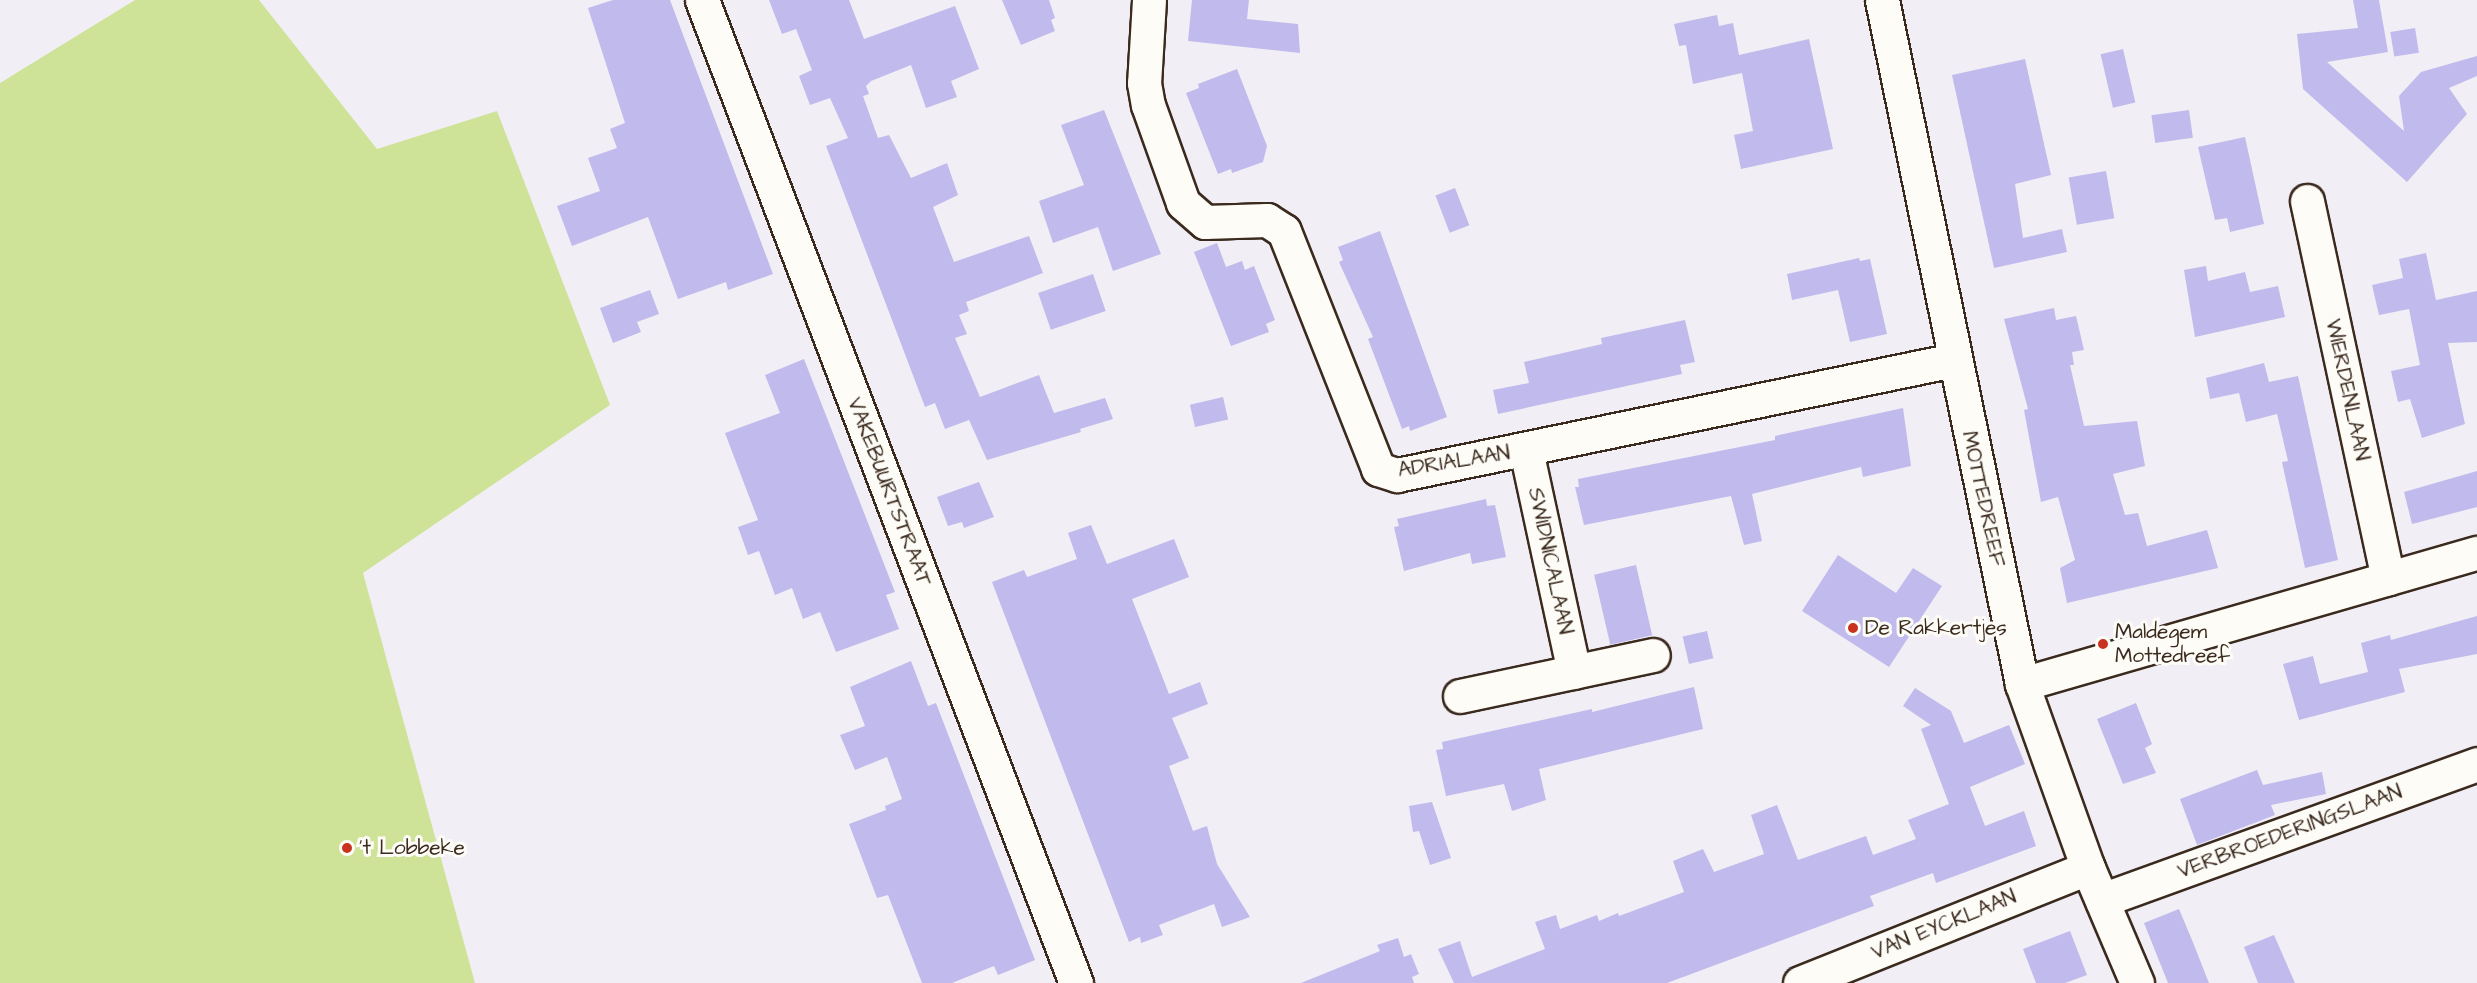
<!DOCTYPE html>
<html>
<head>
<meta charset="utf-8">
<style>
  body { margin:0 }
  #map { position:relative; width:2477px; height:983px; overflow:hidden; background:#f1eff5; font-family:"Architects Daughter",sans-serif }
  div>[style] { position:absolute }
  .green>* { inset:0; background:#cee398 }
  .building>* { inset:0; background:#c1baec; transform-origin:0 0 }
  .roads { filter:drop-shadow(2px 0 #3b2a1e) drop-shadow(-2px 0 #3b2a1e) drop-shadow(0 2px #3b2a1e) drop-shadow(0 -2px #3b2a1e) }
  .street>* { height:33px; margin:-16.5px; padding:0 16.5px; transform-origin:16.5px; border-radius:16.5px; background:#fdfcf7 }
  .dots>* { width:16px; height:16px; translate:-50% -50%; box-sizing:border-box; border:3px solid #fdfcf7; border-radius:50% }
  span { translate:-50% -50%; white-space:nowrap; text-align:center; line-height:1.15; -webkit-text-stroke:6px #fdfcf7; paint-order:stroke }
  .street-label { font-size:21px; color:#3b2a1e }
  .poi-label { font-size:21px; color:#3b2a1e }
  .left { translate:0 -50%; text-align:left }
</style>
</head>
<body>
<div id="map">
  <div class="green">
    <i style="clip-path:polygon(135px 0,259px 0,377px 149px,497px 111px,610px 405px,363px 573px,475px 983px,0 983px,0 83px)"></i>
  </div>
  <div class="building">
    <i style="clip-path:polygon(613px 0,670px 0,773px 274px,728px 290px,726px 282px,678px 299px,648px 217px,572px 246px,557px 206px,600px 191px,588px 158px,617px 148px,610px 129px,625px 123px,588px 8px)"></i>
    <i style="clip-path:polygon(769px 0,849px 0,864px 39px,955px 6px,979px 69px,951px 81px,957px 97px,926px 108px,911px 65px,871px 81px,866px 86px,869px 94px,863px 96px,878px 138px,889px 135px,911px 178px,947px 163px,958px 195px,933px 207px,954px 262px,1029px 236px,1043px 273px,966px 302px,969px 311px,959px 315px,967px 334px,955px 338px,980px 397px,1039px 375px,1054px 413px,1105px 398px,1113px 419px,1080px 429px,1081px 432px,987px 460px,969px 420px,945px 429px,935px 403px,925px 407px,826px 146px,848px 138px,830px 98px,810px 105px,799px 76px,812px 70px,796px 29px,782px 34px)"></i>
    <i style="clip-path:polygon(1002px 0,1049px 0,1055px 18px,1051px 20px,1055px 31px,1021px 45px)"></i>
    <i style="clip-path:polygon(1192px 0,1249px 0,1247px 19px,1298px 24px,1300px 53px,1188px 41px)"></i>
    <i style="clip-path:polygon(2353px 0,2379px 0,2388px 52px,2327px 62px,2404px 131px,2399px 96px,2421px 72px,2477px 56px,2477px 76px,2449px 88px,2467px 114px,2407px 182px,2303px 89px,2297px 34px,2358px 28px)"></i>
    <i style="clip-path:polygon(1717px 15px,1719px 26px,1733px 23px,1739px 55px,1809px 39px,1833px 149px,1741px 169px,1734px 135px,1753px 131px,1742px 73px,1693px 84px,1686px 45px,1679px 46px,1674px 24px)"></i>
    <i style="left:2415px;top:28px;width:25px;height:25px;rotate:81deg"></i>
    <i style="left:2123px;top:49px;width:55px;height:23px;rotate:77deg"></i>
    <i style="clip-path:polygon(2025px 59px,2051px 175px,2015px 184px,2023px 238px,2062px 229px,2067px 252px,1994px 268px,1952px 75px)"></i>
    <i style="clip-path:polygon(1237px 69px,1267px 146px,1263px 162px,1232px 173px,1231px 169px,1218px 174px,1186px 93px,1199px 88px,1198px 84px)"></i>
    <i style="clip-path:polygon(1104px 110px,1161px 254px,1113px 271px,1098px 227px,1053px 243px,1039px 201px,1084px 185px,1061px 125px)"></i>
    <i style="left:2189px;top:110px;width:28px;height:38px;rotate:82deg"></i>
    <i style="clip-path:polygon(2245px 137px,2264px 224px,2230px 232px,2227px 218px,2215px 220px,2198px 147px)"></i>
    <i style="left:2106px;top:171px;width:48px;height:38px;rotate:80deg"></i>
    <i style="left:1455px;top:188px;width:40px;height:21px;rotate:69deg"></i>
    <i style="clip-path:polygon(1380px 231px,1447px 417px,1410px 431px,1409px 426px,1402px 429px,1368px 339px,1373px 337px,1339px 262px,1343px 260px,1338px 247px)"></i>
    <i style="clip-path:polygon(1217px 243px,1226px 267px,1242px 261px,1245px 270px,1254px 266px,1275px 320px,1266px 324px,1269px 332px,1231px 346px,1194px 252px)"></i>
    <i style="clip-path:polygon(2426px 253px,2436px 300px,2477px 291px,2477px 342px,2448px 343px,2465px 424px,2422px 438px,2410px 399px,2398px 402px,2391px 371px,2420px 365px,2409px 309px,2379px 315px,2372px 285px,2403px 278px,2399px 259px)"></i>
    <i style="clip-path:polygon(1859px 258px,1860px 261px,1870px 259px,1887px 334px,1850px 342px,1838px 290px,1792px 300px,1787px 274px)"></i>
    <i style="clip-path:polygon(2206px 266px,2208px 281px,2245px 272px,2250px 292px,2278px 286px,2285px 317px,2195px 337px,2184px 270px)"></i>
    <i style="left:1093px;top:274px;width:39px;height:58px;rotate:71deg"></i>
    <i style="clip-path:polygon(650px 290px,659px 314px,637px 322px,641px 332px,613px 343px,600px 308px)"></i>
    <i style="clip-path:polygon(2054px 308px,2056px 320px,2076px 316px,2084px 350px,2072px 352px,2074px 365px,2070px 365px,2084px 426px,2137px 421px,2145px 466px,2113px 474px,2125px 515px,2138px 513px,2147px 546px,2207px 530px,2218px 568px,2067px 603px,2060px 568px,2075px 560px,2058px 497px,2041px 502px,2024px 410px,2028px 409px,2004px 319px)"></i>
    <i style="clip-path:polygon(1685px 320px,1695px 362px,1680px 365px,1682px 374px,1498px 414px,1493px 390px,1529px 383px,1524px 362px,1602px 344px,1601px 338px)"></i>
    <i style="clip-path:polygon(804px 359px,895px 592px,886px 595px,899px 629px,836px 652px,820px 612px,803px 619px,792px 588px,775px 595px,759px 551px,748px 555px,738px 527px,758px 520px,725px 433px,780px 413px,765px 375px)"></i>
    <i style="clip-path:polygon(2264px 363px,2269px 382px,2298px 376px,2338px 560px,2305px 568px,2282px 462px,2288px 461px,2277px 414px,2246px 422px,2239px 393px,2210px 399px,2206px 378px)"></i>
    <i style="left:1223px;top:397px;width:23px;height:34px;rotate:77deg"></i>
    <i style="clip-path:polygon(1903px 408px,1911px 466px,1863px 477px,1861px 467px,1752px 494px,1762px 541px,1744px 545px,1731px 496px,1584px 525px,1575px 487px,1579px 487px,1578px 479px,1775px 440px,1775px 436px)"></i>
    <i style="clip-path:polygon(2477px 471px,2477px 507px,2412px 524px,2404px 492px)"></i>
    <i style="clip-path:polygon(979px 482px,994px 517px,964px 528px,962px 522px,948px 526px,937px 497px)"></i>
    <i style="clip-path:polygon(1486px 499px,1487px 506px,1495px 505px,1506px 557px,1472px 564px,1470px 553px,1404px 571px,1394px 527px,1399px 526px,1397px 519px)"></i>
    <i style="clip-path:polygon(1091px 525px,1107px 564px,1174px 539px,1189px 577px,1132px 599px,1169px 694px,1200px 682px,1208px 704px,1172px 718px,1189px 758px,1169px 766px,1193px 831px,1207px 826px,1217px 864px,1250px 917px,1222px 927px,1214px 904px,1159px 925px,1163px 935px,1141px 943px,1140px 937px,1129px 942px,992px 582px,1024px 570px,1027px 577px,1077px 559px,1068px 533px)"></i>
    <i style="clip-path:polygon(1838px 555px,1896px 593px,1913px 568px,1942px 586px,1889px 667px,1802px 611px)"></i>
    <i style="left:1636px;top:565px;width:72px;height:43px;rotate:77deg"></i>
    <i style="clip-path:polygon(2477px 616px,2477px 654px,2399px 669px,2405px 692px,2299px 720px,2283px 664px,2313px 656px,2320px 684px,2368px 672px,2361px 643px,2390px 635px,2391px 640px)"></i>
    <i style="left:1707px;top:631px;width:28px;height:25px;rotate:77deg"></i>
    <i style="clip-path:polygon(911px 661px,928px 706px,936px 703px,1035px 960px,998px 975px,994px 966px,952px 983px,922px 983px,888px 895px,877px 898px,849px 824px,886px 810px,885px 806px,902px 799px,887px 757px,855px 770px,840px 735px,865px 726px,850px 687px)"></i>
    <i style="clip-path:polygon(1694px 687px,1703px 729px,1539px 769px,1546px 800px,1512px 811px,1504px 784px,1446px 796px,1436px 750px,1443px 749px,1442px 742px,1592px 709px,1592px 712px)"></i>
    <i style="clip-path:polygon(1915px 688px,1951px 711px,1964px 743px,2009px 725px,2025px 764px,1970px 787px,1985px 826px,2024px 811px,2036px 846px,1936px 883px,1933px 873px,1870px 896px,1874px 906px,1667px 983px,1454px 983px,1438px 949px,1460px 941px,1472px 977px,1545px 949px,1535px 922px,1556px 915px,1560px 929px,1597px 915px,1599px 921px,1618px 913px,1619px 916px,1684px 892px,1673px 861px,1703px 849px,1714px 872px,1764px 854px,1751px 815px,1777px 805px,1798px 860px,1866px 836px,1873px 855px,1916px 839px,1908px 820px,1949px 804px,1921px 729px,1931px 725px,1903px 706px)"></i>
    <i style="clip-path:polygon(2136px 703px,2152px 744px,2145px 748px,2156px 773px,2123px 784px,2097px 719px)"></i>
    <i style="clip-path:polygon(2257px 770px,2263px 785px,2322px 772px,2326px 794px,2271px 805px,2275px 815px,2197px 845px,2180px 799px)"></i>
    <i style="clip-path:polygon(1432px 802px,1451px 858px,1430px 865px,1419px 831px,1413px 832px,1409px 806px)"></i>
    <i style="clip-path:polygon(2179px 909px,2192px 940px,2209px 983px,2168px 983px,2144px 923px)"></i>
    <i style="clip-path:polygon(2070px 931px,2087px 975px,2065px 983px,2036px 983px,2023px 949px)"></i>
    <i style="clip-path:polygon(2274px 935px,2295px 983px,2258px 983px,2244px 947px)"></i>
    <i style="clip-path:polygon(1398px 938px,1404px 957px,1411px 954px,1419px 974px,1412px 977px,1414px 983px,1301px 983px,1380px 951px,1377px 945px)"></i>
  </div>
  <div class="roads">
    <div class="street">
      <i style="left:702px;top:0;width:1052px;rotate:69.17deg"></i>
      <i style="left:1149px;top:0;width:83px;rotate:93.4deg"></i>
      <i style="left:1144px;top:83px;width:22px;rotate:80deg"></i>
      <i style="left:1148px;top:105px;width:104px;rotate:70.3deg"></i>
      <i style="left:1183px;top:203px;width:29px;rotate:41deg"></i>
      <i style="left:1205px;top:222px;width:62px;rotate:-1.8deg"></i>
      <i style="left:1267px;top:220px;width:20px;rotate:33deg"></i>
      <i style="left:1284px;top:231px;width:256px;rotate:68.4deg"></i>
      <i style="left:1378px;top:469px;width:20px;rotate:18deg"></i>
      <i style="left:1397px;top:475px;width:569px;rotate:-11.67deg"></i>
      <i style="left:1882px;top:0;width:698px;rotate:78.43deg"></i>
      <i style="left:2022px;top:684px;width:195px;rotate:70.3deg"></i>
      <i style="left:2088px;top:868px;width:125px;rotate:66.9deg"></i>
      <i style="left:2307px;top:201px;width:386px;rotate:77.9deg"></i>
      <i style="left:1526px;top:450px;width:227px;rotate:77.8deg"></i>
      <i style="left:2022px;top:684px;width:473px;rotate:-16.1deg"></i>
      <i style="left:1460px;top:696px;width:197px;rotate:-12deg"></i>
      <i style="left:2102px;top:900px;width:399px;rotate:-19.9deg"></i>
      <i style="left:1800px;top:983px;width:310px;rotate:-21.8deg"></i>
    </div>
  </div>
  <div class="dots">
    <i style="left:1853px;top:628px;background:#c8321e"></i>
    <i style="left:2103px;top:644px;background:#c8321e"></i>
    <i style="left:347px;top:848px;background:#c8321e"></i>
  </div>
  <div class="street-label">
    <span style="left:2347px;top:390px;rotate:78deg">WIERDENLAAN</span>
    <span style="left:1454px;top:462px;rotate:-9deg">ADRIALAAN</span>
    <span style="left:889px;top:492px;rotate:69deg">VAKEBUURTSTRAAT</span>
    <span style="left:1983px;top:499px;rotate:78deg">MOTTEDREEF</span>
    <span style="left:1550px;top:561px;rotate:78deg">SWIDNICALAAN</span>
    <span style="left:2290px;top:832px;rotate:-20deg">VERBROEDERINGSLAAN</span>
    <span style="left:1944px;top:925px;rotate:-22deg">VAN EYCKLAAN</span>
  </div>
  <div class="poi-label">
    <span class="left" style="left:1865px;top:628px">De Rakkertjes</span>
    <span class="left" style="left:2115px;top:644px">Maldegem<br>Mottedreef</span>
    <span class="left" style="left:359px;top:848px">'t Lobbeke</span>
  </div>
</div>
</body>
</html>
